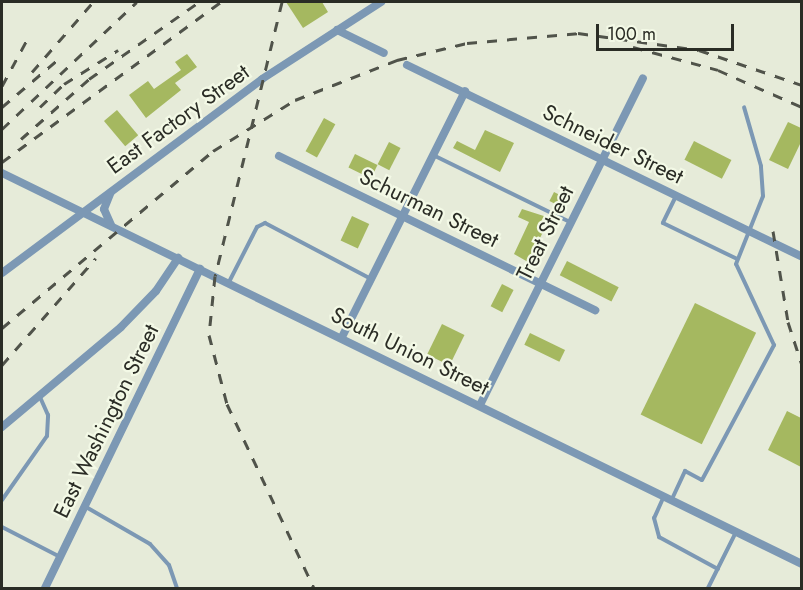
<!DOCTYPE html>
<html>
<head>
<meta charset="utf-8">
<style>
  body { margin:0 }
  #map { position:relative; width:803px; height:590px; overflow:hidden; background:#e6ebd9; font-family:Jost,sans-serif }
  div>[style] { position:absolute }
  .building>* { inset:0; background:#a5b860; transform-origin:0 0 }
  .lane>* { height:4px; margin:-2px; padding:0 2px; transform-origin:2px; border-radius:2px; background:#7c98b4 }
  .street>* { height:8px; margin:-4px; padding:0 4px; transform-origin:4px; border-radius:4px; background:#7c98b4 }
  .rail>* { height:3px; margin-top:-1.5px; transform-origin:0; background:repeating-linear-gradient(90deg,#50534a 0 10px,transparent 0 20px) }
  span { translate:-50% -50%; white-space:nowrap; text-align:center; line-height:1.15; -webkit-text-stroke:4.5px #f3f9e6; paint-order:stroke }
  .street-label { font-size:22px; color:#2a2c25 }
  .frame { position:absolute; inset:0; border:3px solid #2a2c25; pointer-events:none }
  .scale { position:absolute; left:596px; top:24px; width:138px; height:27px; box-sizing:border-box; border:3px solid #2a2c25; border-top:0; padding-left:8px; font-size:18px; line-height:21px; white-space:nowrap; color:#2a2c25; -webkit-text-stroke:4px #f3f9e6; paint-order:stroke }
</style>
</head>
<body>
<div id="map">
  <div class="building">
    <i style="clip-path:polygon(286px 2px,322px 2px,328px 12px,303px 28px)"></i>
    <i style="clip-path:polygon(187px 54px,197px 67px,175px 83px,181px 90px,146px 118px,129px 95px,148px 81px,154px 89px,181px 70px,175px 62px)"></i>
    <i style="left:117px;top:110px;width:33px;height:17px;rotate:50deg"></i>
    <i style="left:324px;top:118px;width:13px;height:38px;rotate:29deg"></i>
    <i style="clip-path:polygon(788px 122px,801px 128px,801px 142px,788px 169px,769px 160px)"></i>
    <i style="clip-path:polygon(485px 130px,514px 143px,500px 172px,453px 148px,457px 141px,475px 150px)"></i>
    <i style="left:694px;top:141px;width:42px;height:21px;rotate:27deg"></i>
    <i style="left:389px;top:142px;width:13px;height:25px;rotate:27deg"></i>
    <i style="left:355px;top:154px;width:25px;height:15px;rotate:26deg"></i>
    <i style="left:554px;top:192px;width:11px;height:10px;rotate:27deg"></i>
    <i style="clip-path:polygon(522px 209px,550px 218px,528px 262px,514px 254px,529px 222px,518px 217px)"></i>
    <i style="left:352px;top:216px;width:19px;height:27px;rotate:25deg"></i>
    <i style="left:567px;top:261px;width:58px;height:16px;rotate:27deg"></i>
    <i style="left:502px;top:284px;width:13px;height:25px;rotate:27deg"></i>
    <i style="left:695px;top:303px;width:68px;height:124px;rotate:26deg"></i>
    <i style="left:442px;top:324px;width:25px;height:34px;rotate:26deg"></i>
    <i style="left:530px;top:333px;width:39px;height:13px;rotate:26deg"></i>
    <i style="clip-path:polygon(787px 411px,801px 418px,801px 467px,768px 450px)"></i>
  </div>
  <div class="lane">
    <i style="left:433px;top:155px;width:153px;rotate:26.1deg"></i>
    <i style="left:676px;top:196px;width:30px;rotate:116deg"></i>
    <i style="left:663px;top:223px;width:82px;rotate:25.9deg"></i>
    <i style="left:229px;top:282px;width:62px;rotate:-63deg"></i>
    <i style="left:257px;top:227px;width:9px;rotate:-27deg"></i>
    <i style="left:265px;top:223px;width:120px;rotate:27.8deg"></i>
    <i style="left:664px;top:496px;width:24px;rotate:114deg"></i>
    <i style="left:654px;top:518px;width:20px;rotate:75deg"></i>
    <i style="left:659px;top:537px;width:67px;rotate:28.5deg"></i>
    <i style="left:672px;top:499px;width:31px;rotate:-65deg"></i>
    <i style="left:685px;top:471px;width:19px;rotate:28deg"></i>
    <i style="left:702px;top:480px;width:153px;rotate:-61.9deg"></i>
    <i style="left:774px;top:345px;width:89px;rotate:-115.1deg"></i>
    <i style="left:736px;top:264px;width:73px;rotate:-68.3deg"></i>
    <i style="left:763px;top:196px;width:30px;rotate:-94deg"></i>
    <i style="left:761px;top:166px;width:61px;rotate:-106.1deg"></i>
    <i style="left:2px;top:500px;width:78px;rotate:-54.9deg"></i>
    <i style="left:47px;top:436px;width:21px;rotate:-87deg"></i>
    <i style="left:48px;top:415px;width:20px;rotate:-114deg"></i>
    <i style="left:86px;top:507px;width:74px;rotate:30deg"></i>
    <i style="left:150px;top:544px;width:28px;rotate:48deg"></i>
    <i style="left:169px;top:565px;width:24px;rotate:71deg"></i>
    <i style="left:2px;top:527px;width:65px;rotate:27.3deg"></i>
    <i style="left:708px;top:588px;width:63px;rotate:-63.4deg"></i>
  </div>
  <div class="street">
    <i style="left:337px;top:30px;width:52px;rotate:26.1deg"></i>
    <i style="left:407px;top:65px;width:439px;rotate:25.9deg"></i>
    <i style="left:279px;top:156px;width:352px;rotate:26deg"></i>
    <i style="left:2px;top:173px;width:890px;rotate:26.05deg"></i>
    <i style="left:111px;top:225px;width:17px;rotate:-114deg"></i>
    <i style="left:104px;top:209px;width:18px;rotate:-68deg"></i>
    <i style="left:2px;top:273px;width:324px;rotate:-36.7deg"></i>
    <i style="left:262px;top:79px;width:142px;rotate:-32.9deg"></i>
    <i style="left:342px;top:337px;width:275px;rotate:-63.4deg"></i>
    <i style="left:480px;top:405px;width:365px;rotate:-63.5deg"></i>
    <i style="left:2px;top:427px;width:155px;rotate:-40deg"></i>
    <i style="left:121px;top:327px;width:50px;rotate:-45.8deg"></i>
    <i style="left:156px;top:291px;width:40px;rotate:-56deg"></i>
    <i style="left:45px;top:588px;width:355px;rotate:-64.1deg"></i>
  </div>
  <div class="rail">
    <i style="left:282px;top:2px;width:282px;rotate:103.7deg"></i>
    <i style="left:215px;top:276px;width:59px;rotate:95.8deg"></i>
    <i style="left:209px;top:335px;width:71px;rotate:75.4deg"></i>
    <i style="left:227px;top:404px;width:204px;rotate:64.7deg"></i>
    <i style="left:633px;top:47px;width:88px;rotate:15.1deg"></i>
    <i style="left:718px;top:70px;width:92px;rotate:23.8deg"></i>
    <i style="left:32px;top:72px;width:93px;rotate:-48.9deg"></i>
    <i style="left:2px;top:86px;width:57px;rotate:-61.6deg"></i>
    <i style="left:2px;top:107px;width:77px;rotate:-40.3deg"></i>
    <i style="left:40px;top:107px;width:33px;rotate:-44deg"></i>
    <i style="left:64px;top:84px;width:64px;rotate:-32.2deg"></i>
    <i style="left:2px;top:129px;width:185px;rotate:-43.3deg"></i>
    <i style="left:21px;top:139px;width:91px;rotate:-41.4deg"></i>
    <i style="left:89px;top:79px;width:134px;rotate:-35deg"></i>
    <i style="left:2px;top:162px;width:271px;rotate:-36.2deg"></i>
    <i style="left:773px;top:231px;width:92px;rotate:80.6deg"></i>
    <i style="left:788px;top:322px;width:45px;rotate:72deg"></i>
    <i style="left:2px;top:328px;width:275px;rotate:-40deg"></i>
    <i style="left:213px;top:151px;width:97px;rotate:-31.9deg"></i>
    <i style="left:295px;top:100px;width:110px;rotate:-21.4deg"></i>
    <i style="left:397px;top:60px;width:72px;rotate:-13.7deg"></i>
    <i style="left:467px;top:43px;width:111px;rotate:-5.1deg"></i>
    <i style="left:578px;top:33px;width:122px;rotate:8deg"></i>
    <i style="left:699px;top:50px;width:109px;rotate:18.8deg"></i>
    <i style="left:2px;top:365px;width:142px;rotate:-48.7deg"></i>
  </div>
  <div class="street-label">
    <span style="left:178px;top:119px;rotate:-36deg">East Factory Street</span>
    <span style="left:613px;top:144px;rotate:26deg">Schneider Street</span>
    <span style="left:429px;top:208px;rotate:26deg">Schurman Street</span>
    <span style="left:545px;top:233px;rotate:-64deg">Treat Street</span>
    <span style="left:410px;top:351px;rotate:26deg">South Union Street</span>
    <span style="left:106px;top:421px;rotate:-64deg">East Washington Street</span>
  </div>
  <div class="frame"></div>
  <div class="scale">100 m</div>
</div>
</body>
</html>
